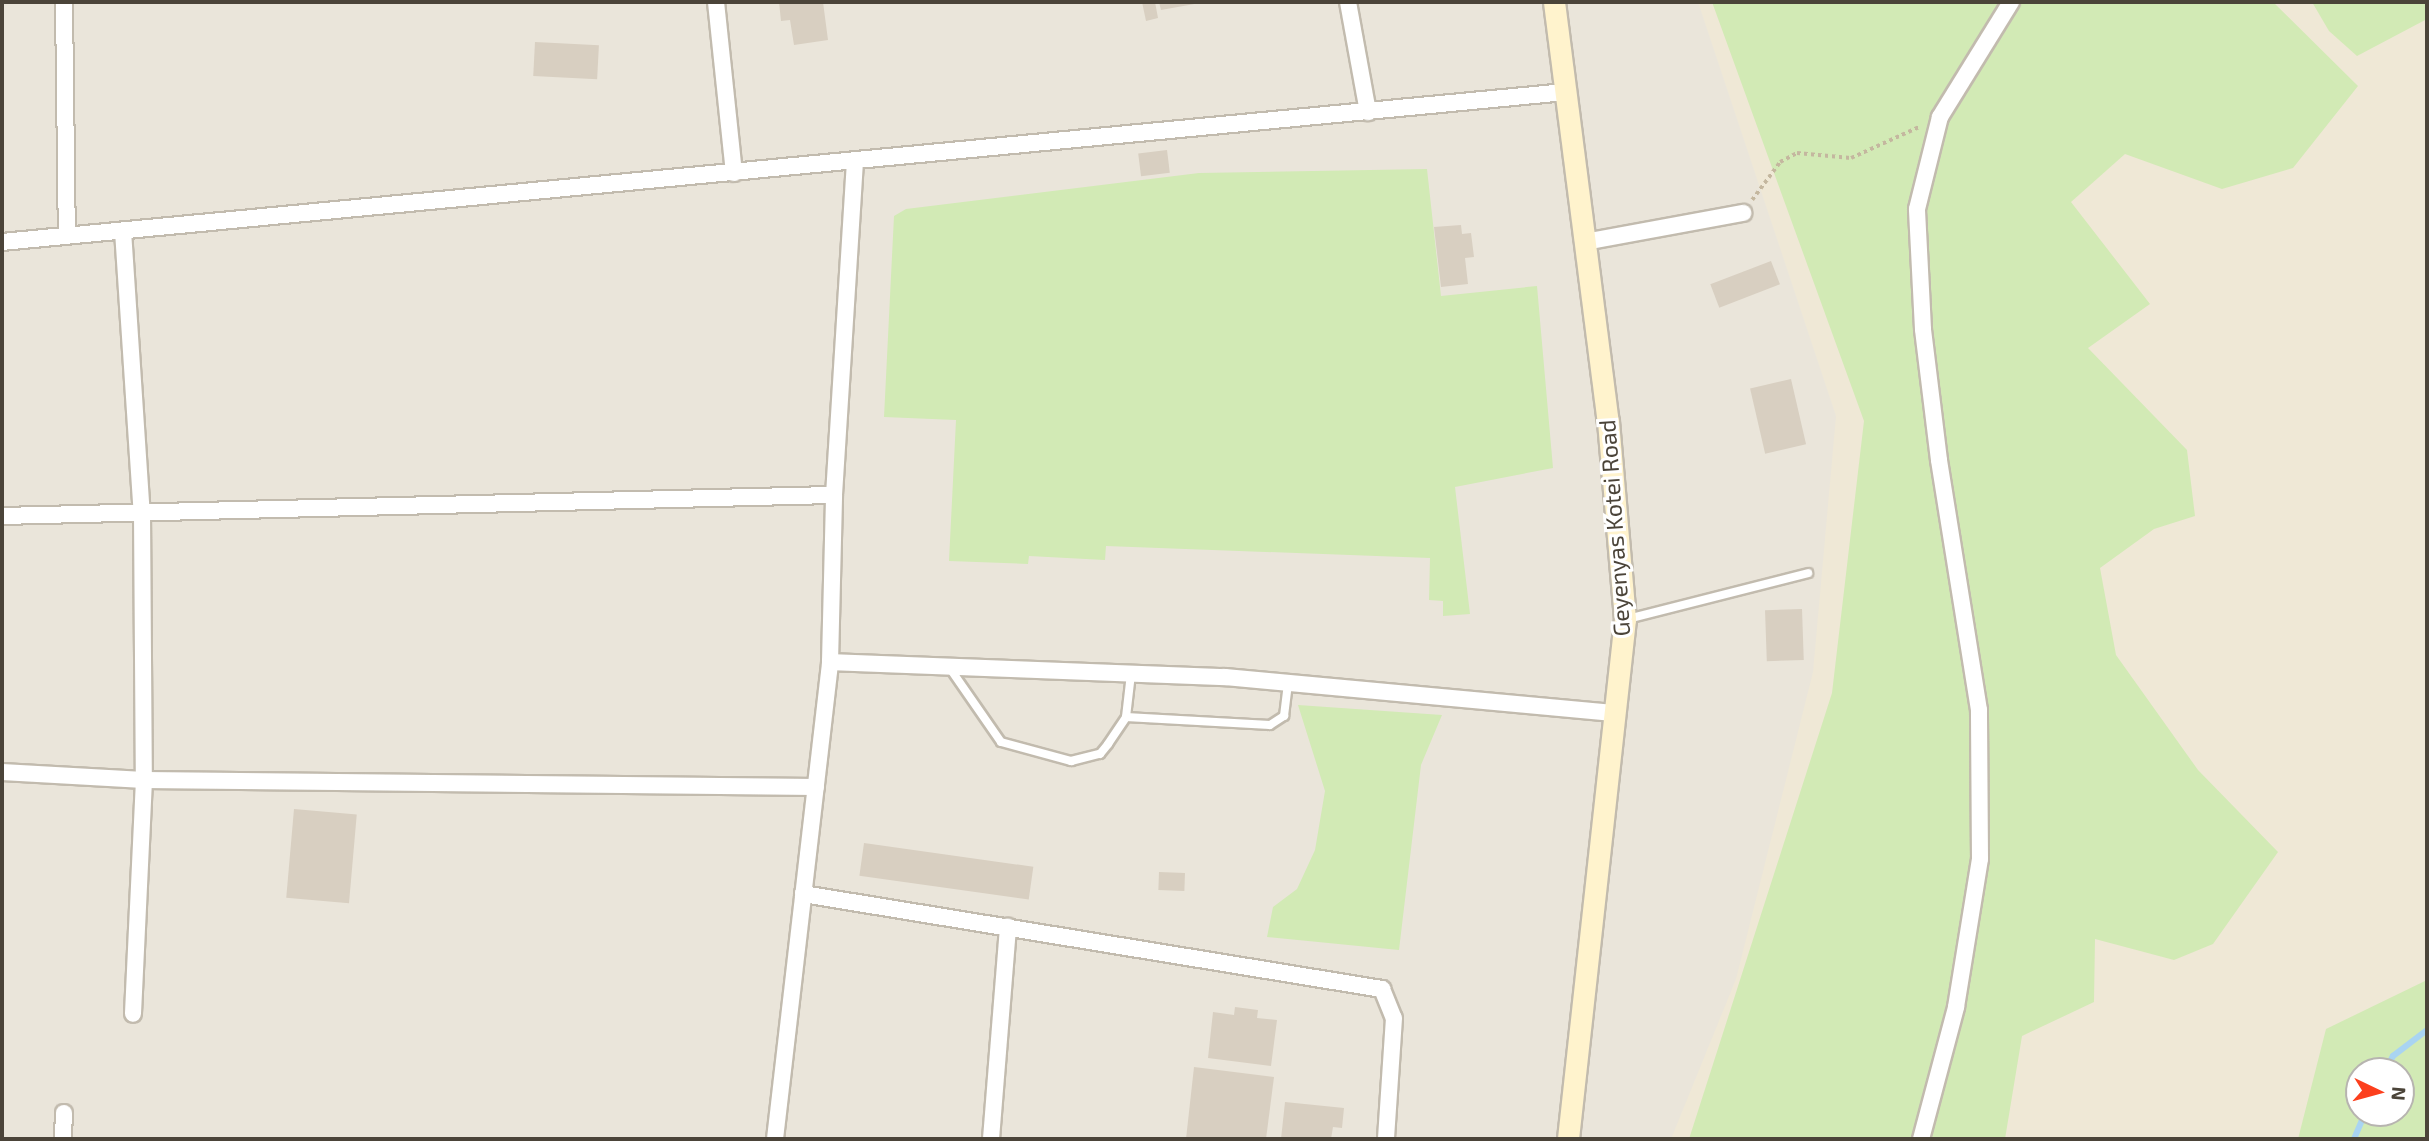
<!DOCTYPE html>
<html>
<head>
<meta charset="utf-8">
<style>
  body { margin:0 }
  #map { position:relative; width:2429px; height:1141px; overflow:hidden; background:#f6f3ec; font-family:"Exo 2",sans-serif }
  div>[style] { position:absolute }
  .residential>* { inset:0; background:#eae5da }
  .education>* { inset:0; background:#efe8d6 }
  .green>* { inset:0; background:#d2eab5 }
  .stream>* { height:6px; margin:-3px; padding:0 3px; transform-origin:3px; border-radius:3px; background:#a9d4f2 }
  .building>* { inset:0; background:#d8cfc1; transform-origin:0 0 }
  .path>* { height:3.5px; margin-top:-1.75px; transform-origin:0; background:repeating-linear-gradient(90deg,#c4b79f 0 3.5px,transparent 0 7px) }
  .roads { filter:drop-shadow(2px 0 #c2bbae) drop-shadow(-2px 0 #c2bbae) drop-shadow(0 2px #c2bbae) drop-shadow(0 -2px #c2bbae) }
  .lane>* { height:8px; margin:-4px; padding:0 4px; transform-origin:4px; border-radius:4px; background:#fff }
  .street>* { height:16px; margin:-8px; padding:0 8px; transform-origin:8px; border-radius:8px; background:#fff }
  .secondary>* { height:21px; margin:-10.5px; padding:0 10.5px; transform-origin:10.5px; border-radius:10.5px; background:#fff3cd }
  span { translate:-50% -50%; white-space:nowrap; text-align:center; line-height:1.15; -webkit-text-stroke:6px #fff; paint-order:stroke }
  .street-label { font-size:23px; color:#4b4439 }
  .frame { position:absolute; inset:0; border:4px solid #4b4439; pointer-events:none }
  .north { position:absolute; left:2345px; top:1057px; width:70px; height:70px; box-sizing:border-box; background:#fff; border:2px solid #b7b4b0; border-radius:50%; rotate:95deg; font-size:19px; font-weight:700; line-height:28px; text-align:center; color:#4b4439 }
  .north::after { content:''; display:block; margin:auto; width:24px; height:32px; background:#fc3f1d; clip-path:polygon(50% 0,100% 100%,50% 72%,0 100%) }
</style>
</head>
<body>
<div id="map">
  <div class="residential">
    <i style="clip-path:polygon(evenodd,2px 2px,2427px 2px,2427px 1139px,2px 1139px,2px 2px,2359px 1071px,2401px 1071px,2401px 1113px,2359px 1113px,2359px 1071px)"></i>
  </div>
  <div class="education">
    <i style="clip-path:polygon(evenodd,1698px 2px,2427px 2px,2427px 1139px,1671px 1139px,1736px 979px,1813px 672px,1836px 416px,1698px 2px,2359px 1071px,2401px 1071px,2401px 1113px,2359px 1113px,2359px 1071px)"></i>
  </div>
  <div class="green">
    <i style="clip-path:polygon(1712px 2px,2273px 2px,2358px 86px,2293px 168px,2222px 189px,2125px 154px,2071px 202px,2150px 304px,2088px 348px,2187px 450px,2195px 516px,2154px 529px,2100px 568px,2116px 655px,2198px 770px,2278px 852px,2213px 944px,2174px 960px,2095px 939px,2094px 1002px,2022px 1036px,2005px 1139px,1689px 1139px,1832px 693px,1864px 421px)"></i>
    <i style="clip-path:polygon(2312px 2px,2427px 2px,2427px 19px,2357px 56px,2329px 31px)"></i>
    <i style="clip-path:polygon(1427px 169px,1441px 296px,1537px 286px,1553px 468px,1455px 487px,1470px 614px,1443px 616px,1443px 601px,1429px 600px,1430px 558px,1106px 546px,1105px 560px,1029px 556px,1028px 564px,949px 561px,956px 420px,884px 417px,894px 216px,906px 209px,1199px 173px)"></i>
    <i style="clip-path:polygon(1298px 705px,1442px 715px,1421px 765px,1399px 950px,1267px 937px,1273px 907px,1297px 889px,1315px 850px,1325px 791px)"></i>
    <i style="clip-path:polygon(evenodd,2427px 980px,2427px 1139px,2298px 1139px,2326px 1029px,2427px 980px,2401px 1071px,2401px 1113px,2359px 1113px,2359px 1071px,2401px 1071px)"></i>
  </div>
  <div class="stream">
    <i style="left:2385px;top:1071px;width:17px;rotate:-62deg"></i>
    <i style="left:2393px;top:1056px;width:43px;rotate:-37.4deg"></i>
    <i style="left:2354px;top:1139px;width:28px;rotate:-67deg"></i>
  </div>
  <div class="building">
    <i style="clip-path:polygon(779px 2px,823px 2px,828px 40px,794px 45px,790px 20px,781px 21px)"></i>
    <i style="clip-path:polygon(1142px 2px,1155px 2px,1158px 18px,1146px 21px)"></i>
    <i style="clip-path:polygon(1159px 2px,1200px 2px,1200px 3px,1161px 10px)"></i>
    <i style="left:535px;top:42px;width:64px;height:34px;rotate:3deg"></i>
    <i style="left:1167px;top:150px;width:23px;height:29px;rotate:83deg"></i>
    <i style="clip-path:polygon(1461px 225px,1462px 234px,1471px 233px,1474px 257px,1465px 258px,1468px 284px,1441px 287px,1434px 227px)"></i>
    <i style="left:1771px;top:261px;width:25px;height:65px;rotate:69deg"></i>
    <i style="left:1791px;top:379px;width:67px;height:42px;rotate:77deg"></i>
    <i style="left:1802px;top:609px;width:51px;height:37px;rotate:88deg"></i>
    <i style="left:294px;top:809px;width:63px;height:89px;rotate:5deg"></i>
    <i style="left:864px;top:843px;width:171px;height:33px;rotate:8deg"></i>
    <i style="left:1159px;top:872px;width:26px;height:18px;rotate:2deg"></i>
    <i style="clip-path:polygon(1235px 1007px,1258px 1010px,1257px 1018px,1277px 1020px,1271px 1066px,1208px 1058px,1213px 1012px,1234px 1015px)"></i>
    <i style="clip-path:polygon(1194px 1067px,1274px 1077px,1266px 1139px,1186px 1139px)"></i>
    <i style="clip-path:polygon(1285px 1102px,1344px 1108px,1342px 1128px,1333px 1127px,1331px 1139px,1281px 1139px)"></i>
  </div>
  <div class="path">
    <i style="left:1752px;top:200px;width:47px;rotate:-53.6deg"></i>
    <i style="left:1780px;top:162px;width:19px;rotate:-28deg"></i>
    <i style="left:1797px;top:153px;width:54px;rotate:5.3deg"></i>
    <i style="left:1851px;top:158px;width:75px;rotate:-24.5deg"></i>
  </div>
  <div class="roads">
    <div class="lane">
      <i style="left:1628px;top:619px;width:186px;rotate:-14.3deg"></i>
      <i style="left:949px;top:667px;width:91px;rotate:55.3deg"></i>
      <i style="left:1001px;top:742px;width:73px;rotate:15.2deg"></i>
      <i style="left:1071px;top:761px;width:30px;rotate:-14deg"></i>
      <i style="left:1100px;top:754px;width:13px;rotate:-51deg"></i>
      <i style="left:1108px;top:744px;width:32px;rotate:-56deg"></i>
      <i style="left:1126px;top:717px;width:43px;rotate:-83.4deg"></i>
      <i style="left:1126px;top:717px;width:144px;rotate:3.2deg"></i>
      <i style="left:1270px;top:725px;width:17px;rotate:-33deg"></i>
      <i style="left:1284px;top:716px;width:33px;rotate:-83deg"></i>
    </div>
    <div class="street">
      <i style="left:64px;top:2px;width:233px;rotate:89.3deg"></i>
      <i style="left:716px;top:2px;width:172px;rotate:84deg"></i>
      <i style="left:1348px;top:2px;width:112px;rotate:79.7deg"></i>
      <i style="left:123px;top:231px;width:284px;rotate:86.2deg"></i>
      <i style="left:142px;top:514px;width:266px;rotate:89.6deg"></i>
      <i style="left:144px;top:780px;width:234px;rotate:92.7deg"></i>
      <i style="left:2px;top:242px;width:1571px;rotate:-5.48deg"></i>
      <i style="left:1585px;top:242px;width:161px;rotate:-10.4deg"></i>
      <i style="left:2px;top:516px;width:832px;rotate:-1.45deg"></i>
      <i style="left:830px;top:662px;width:395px;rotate:2.2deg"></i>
      <i style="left:1225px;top:677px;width:393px;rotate:5.3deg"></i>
      <i style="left:2px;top:772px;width:142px;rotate:3.2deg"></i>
      <i style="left:144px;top:780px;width:672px;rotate:0.6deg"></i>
      <i style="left:803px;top:894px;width:587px;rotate:9.32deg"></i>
      <i style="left:1382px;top:989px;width:31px;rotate:68deg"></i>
      <i style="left:1394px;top:1018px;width:121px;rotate:93.8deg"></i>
      <i style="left:63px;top:1139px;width:26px;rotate:-88deg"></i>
      <i style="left:775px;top:1139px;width:480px;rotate:-83.4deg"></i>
      <i style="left:830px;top:662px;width:167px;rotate:-88.6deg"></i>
      <i style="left:834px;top:495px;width:334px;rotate:-86.4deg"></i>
      <i style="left:991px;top:1139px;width:213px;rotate:-85.4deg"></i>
      <i style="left:1921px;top:1139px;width:137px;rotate:-75.1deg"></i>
      <i style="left:1956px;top:1007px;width:150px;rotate:-80.8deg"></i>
      <i style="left:1980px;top:859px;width:149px;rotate:-90.4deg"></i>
      <i style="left:1979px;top:710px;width:253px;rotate:-99.1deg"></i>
      <i style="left:1939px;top:460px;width:132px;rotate:-97deg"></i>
      <i style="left:1923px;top:329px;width:120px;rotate:-92.9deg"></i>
      <i style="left:1917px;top:209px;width:95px;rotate:-76deg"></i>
      <i style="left:1940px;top:117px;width:135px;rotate:-58.3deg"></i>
    </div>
    <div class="secondary">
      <i style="left:1554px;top:2px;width:422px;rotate:82.7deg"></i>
      <i style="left:1608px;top:421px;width:199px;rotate:85.1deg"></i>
      <i style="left:1625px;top:619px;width:523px;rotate:96.26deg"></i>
    </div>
  </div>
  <div class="street-label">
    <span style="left:1614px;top:528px;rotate:-94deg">Geyenyas Kotei Road</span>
  </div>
  <div class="frame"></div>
  <div class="north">N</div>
</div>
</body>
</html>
